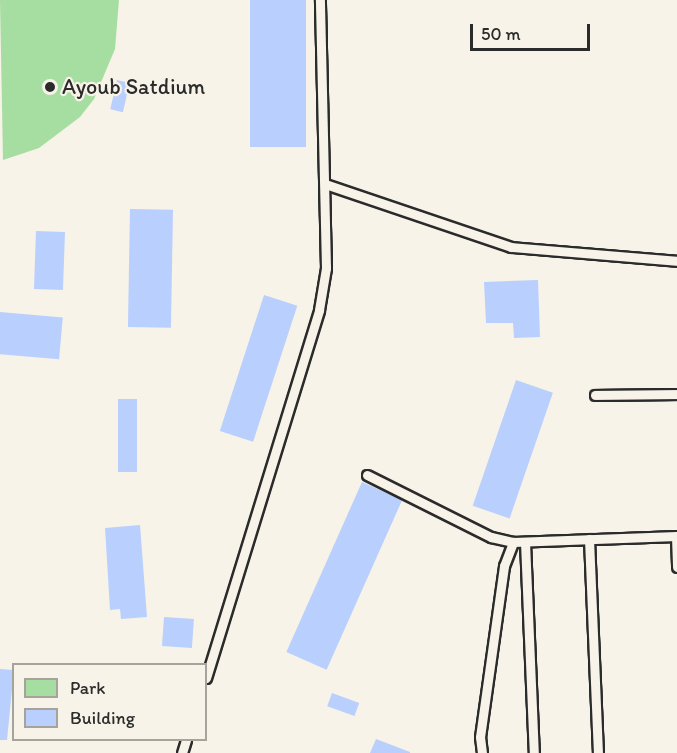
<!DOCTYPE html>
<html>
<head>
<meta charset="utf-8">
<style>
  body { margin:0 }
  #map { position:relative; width:677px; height:753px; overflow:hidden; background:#f7f3e8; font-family:Itim,sans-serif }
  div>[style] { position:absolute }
  .green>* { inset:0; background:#a6dea2 }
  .building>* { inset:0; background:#b9cffe; transform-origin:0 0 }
  .roads { filter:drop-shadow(2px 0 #2b2b2b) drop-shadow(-2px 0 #2b2b2b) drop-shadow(0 2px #2b2b2b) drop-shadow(0 -2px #2b2b2b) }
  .lane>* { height:9px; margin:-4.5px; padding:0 4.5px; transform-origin:4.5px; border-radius:4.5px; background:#f7f3e8 }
  .dots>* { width:16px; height:16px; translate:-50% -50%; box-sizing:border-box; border:3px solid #f7f3e8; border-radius:50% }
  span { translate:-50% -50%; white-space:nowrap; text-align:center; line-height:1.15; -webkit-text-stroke:4.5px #f7f3e8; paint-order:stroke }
  .poi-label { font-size:22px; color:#2b2b2b }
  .left { translate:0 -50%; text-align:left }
  .legend { position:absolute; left:12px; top:663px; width:195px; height:78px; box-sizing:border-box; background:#f7f3e8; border:2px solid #a5a39c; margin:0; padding:8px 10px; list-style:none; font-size:18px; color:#2b2b2b }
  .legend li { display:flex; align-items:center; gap:12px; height:30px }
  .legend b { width:30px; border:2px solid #a5a39c }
  .scale { position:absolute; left:470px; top:24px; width:120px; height:27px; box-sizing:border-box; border:3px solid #2b2b2b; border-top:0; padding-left:8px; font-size:18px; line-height:21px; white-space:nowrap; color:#2b2b2b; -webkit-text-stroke:4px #f7f3e8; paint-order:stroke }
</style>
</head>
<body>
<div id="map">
  <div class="green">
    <i style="clip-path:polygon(0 0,119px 0,115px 49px,94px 99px,80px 117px,39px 148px,3px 160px)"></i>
  </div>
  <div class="building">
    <i style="left:250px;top:0;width:56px;height:147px"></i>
    <i style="left:117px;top:80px;width:13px;height:30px;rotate:13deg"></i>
    <i style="left:130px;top:209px;width:43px;height:118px;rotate:1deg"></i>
    <i style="left:36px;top:231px;width:29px;height:58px;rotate:2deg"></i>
    <i style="clip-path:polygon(538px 280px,540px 337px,514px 338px,513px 323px,486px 323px,484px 282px)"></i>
    <i style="left:264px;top:295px;width:35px;height:143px;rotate:18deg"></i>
    <i style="left:0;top:312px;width:63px;height:42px;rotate:5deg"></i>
    <i style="left:516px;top:380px;width:39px;height:133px;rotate:19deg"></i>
    <i style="left:118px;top:399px;width:19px;height:73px"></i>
    <i style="left:362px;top:482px;width:44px;height:186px;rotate:24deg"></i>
    <i style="clip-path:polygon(140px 525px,147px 617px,121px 619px,120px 609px,110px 610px,105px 528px)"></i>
    <i style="left:164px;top:617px;width:30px;height:29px;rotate:4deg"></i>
    <i style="clip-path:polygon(0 669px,14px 670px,7px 740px,0 740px)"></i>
    <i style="left:332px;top:693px;width:29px;height:14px;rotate:20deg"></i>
    <i style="clip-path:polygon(376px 739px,410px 752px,410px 753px,370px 753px)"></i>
  </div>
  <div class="roads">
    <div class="lane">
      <i style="left:325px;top:184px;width:196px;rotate:18.7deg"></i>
      <i style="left:511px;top:247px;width:167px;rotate:4.8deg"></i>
      <i style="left:595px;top:395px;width:82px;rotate:-0.7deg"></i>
      <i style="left:367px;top:475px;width:139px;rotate:26.6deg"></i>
      <i style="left:491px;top:537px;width:23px;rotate:13deg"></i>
      <i style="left:513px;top:542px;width:164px;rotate:-2.1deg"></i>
      <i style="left:676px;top:536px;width:31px;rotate:88deg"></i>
      <i style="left:589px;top:539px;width:214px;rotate:87.6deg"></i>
      <i style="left:525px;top:542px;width:211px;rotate:87.6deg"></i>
      <i style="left:206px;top:678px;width:385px;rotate:-72.9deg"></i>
      <i style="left:319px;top:310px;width:43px;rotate:-80.5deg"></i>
      <i style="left:326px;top:268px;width:268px;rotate:-91.3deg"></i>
      <i style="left:182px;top:753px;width:14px;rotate:-73deg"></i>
      <i style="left:482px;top:753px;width:16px;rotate:-97deg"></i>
      <i style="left:480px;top:737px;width:173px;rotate:-82deg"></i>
      <i style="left:504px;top:566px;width:26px;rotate:-69deg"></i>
    </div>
  </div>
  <div class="dots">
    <i style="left:50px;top:87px;background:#2b2b2b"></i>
  </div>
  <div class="poi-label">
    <span class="left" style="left:62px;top:87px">Ayoub Satdium</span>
  </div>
  <ul class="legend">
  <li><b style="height:16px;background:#a6dea2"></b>Park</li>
  <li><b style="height:16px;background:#b9cffe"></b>Building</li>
  </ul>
  <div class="scale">50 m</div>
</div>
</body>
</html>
